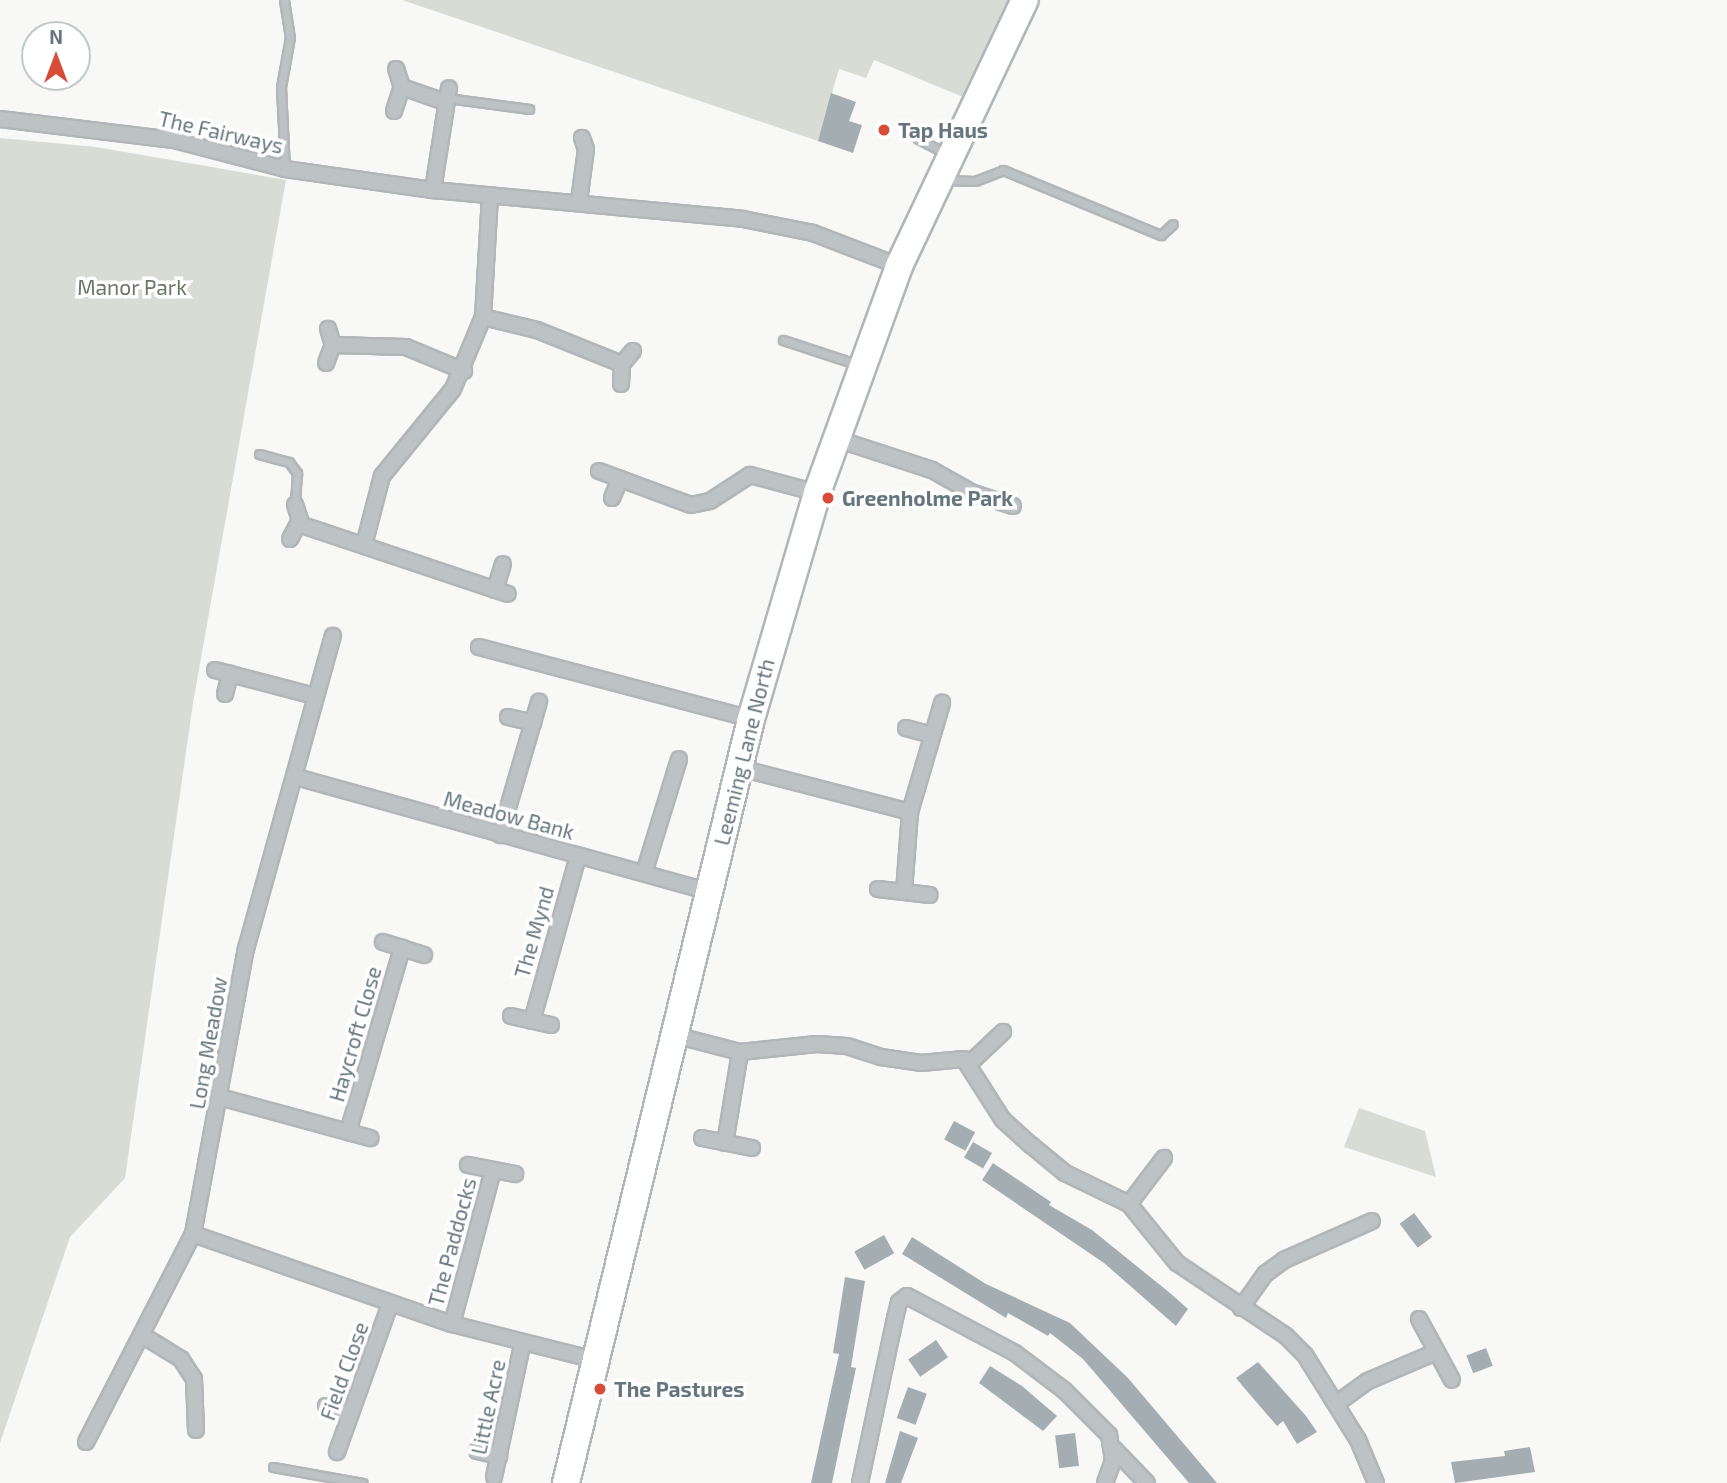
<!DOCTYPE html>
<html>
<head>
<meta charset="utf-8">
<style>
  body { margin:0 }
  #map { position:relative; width:1727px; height:1483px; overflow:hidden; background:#f8f8f6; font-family:"Exo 2",sans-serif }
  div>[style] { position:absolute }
  .green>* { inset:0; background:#d8dcd5 }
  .building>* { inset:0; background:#a4aeb2; transform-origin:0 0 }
  .roads { filter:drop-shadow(2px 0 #b1b6b9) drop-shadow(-2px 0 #b1b6b9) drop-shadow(0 2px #b1b6b9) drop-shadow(0 -2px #b1b6b9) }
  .lane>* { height:7px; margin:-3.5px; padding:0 3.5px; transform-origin:3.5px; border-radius:3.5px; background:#bdc2c5 }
  .street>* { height:14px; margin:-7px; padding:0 7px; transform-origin:7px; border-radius:7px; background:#bdc2c5 }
  .highway>* { height:26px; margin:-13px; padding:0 13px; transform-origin:13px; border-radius:13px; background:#fff }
  .dots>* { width:19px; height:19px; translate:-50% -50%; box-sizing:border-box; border:4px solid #fff; border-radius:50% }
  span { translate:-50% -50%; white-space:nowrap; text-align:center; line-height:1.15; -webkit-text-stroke:7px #fff; paint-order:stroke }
  .poi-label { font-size:21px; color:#65767e; font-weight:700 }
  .left { translate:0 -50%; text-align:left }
  .street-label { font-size:21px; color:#65767e }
  .park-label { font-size:21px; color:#697764 }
  .north { position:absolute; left:21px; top:21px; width:70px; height:70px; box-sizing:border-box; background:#fff; border:2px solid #c1c8cb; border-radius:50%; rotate:0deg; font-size:19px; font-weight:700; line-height:28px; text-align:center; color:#65767e }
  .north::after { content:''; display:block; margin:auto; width:24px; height:32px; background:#d64c37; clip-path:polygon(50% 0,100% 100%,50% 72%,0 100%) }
</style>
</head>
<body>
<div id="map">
  <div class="green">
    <i style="clip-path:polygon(402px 0,1009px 0,963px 97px,874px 60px,866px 78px,839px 69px,818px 141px)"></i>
    <i style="clip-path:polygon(0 138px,96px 147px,286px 180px,193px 703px,125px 1178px,70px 1237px,0 1443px)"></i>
    <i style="clip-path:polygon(1359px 1108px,1425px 1131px,1436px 1177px,1344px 1147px)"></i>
  </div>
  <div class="building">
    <i style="clip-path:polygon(831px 93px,856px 102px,849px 121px,862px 125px,853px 153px,818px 141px)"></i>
    <i style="left:954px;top:1121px;width:24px;height:21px;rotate:28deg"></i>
    <i style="left:973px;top:1142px;width:22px;height:18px;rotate:30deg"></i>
    <i style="clip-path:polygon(993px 1163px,1051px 1202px,1049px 1205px,1092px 1230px,1170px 1293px,1188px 1309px,1176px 1326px,1104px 1263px,982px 1180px)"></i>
    <i style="left:1414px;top:1213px;width:30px;height:18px;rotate:53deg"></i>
    <i style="left:884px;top:1235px;width:21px;height:34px;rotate:61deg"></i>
    <i style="clip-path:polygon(912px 1237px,986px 1284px,1070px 1323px,1128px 1378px,1217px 1483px,1189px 1483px,1083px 1359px,1050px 1333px,1048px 1336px,1008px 1313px,1006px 1318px,902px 1254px)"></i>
    <i style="clip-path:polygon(845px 1277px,865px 1281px,851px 1367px,856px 1368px,832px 1483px,811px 1483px,839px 1354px,833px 1353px)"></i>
    <i style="left:936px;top:1340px;width:21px;height:34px;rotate:55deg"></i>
    <i style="left:1486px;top:1348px;width:19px;height:21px;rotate:69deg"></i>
    <i style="clip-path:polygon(1258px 1362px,1306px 1416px,1317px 1432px,1297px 1444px,1283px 1421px,1277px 1426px,1246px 1390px,1236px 1378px)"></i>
    <i style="clip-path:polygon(990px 1366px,1022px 1386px,1057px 1416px,1043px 1431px,979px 1383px)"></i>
    <i style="left:908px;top:1387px;width:20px;height:33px;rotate:20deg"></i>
    <i style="clip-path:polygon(900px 1431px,918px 1438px,901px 1483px,885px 1483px)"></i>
    <i style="left:1075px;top:1433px;width:33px;height:20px;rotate:83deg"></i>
    <i style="clip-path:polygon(1530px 1447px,1535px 1472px,1455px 1483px,1451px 1462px,1505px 1456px,1504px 1451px)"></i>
  </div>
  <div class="roads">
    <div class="lane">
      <i style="left:284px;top:0;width:37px;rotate:81deg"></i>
      <i style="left:290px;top:37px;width:51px;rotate:100.2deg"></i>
      <i style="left:281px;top:87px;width:82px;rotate:87.2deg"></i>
      <i style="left:447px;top:98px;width:83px;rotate:7.6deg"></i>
      <i style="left:918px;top:139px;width:34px;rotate:27deg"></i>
      <i style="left:944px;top:180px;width:31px;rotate:2deg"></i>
      <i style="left:975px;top:181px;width:30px;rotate:-21deg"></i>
      <i style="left:1003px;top:170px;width:171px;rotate:22.4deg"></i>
      <i style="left:1161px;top:235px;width:16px;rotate:-43deg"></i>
      <i style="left:783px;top:340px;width:80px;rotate:18.2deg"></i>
      <i style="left:259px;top:454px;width:31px;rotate:15deg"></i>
      <i style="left:289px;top:462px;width:14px;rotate:54deg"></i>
      <i style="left:297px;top:473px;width:32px;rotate:94deg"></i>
      <i style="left:273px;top:1467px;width:91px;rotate:10.1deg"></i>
    </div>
    <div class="street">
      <i style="left:402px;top:87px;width:46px;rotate:19.2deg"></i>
      <i style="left:394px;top:111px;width:25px;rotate:-72deg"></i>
      <i style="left:402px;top:87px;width:19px;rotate:-108deg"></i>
      <i style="left:0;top:119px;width:175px;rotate:6.9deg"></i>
      <i style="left:174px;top:140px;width:115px;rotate:14.6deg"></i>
      <i style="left:285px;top:169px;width:149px;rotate:8.1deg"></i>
      <i style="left:433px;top:190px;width:311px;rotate:5.3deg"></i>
      <i style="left:743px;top:219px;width:71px;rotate:11.3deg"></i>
      <i style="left:813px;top:233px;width:92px;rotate:21deg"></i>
      <i style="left:433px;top:190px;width:103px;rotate:-81.1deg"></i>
      <i style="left:579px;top:201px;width:52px;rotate:-82.3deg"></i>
      <i style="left:586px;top:149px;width:12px;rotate:-110deg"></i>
      <i style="left:483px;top:317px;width:56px;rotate:13.5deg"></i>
      <i style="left:537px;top:330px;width:92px;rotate:21.8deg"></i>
      <i style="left:333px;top:345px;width:73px;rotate:1.6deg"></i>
      <i style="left:406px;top:347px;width:63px;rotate:22.5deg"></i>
      <i style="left:326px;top:363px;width:19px;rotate:-69deg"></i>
      <i style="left:333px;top:345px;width:17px;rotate:-107deg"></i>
      <i style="left:621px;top:384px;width:20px;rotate:-87deg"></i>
      <i style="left:622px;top:364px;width:17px;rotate:-50deg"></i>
      <i style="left:834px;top:438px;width:103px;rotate:18.1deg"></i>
      <i style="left:932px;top:470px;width:47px;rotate:29.3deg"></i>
      <i style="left:973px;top:493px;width:42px;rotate:18deg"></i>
      <i style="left:599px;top:471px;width:98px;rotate:20.3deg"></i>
      <i style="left:691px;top:505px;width:19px;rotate:-12deg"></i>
      <i style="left:710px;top:501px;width:48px;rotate:-33deg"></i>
      <i style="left:750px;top:475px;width:69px;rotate:15deg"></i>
      <i style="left:612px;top:498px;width:21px;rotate:-67deg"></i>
      <i style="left:299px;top:524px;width:220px;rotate:18.5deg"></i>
      <i style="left:290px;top:539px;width:21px;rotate:-62deg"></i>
      <i style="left:300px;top:520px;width:16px;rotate:-108deg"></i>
      <i style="left:364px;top:545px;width:71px;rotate:-75.4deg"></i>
      <i style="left:382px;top:476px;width:112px;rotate:-50.8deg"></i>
      <i style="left:453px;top:389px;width:78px;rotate:-67.4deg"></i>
      <i style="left:483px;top:317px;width:122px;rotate:-86.7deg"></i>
      <i style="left:495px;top:590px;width:27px;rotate:-73deg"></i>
      <i style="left:479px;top:647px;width:281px;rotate:14.8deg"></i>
      <i style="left:215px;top:670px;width:103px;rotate:14.6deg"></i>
      <i style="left:225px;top:694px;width:21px;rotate:-76deg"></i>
      <i style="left:508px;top:717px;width:26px;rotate:13deg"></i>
      <i style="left:906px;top:728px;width:27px;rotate:15deg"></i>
      <i style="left:740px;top:768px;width:176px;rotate:14.5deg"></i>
      <i style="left:296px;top:777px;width:431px;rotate:15.5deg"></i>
      <i style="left:500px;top:835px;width:139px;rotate:-73.7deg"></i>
      <i style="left:644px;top:873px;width:119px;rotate:-72.9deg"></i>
      <i style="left:878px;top:889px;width:52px;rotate:6.6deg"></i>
      <i style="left:904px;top:892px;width:80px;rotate:-85.7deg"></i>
      <i style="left:910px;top:812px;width:114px;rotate:-73.6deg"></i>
      <i style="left:383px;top:942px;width:43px;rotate:17.6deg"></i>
      <i style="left:511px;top:1016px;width:41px;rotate:12.7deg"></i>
      <i style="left:532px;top:1021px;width:171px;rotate:-74.4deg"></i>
      <i style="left:674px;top:1035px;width:68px;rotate:14.4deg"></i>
      <i style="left:740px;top:1052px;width:77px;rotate:-5.9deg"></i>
      <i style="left:817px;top:1044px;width:30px;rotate:4deg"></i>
      <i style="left:847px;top:1046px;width:36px;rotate:18deg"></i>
      <i style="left:881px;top:1057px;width:40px;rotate:8.5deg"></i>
      <i style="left:921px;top:1063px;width:43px;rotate:-5.3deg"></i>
      <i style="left:964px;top:1059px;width:72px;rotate:57.4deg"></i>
      <i style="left:1003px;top:1120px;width:38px;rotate:42deg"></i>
      <i style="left:1031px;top:1145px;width:44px;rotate:39.5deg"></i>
      <i style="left:1065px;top:1173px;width:71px;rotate:25.8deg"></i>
      <i style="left:1129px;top:1204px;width:76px;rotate:50.9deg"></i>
      <i style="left:1177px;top:1263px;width:131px;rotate:33.8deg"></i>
      <i style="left:1286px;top:1336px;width:27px;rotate:45deg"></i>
      <i style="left:1305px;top:1355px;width:100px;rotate:58.1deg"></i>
      <i style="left:1358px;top:1440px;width:47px;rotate:67.3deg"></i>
      <i style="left:969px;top:1064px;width:47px;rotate:-43.3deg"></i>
      <i style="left:220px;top:1097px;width:156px;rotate:15.3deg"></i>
      <i style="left:348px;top:1132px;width:192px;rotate:-73.6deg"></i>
      <i style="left:702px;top:1138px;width:51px;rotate:11.3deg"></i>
      <i style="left:725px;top:1143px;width:92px;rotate:-80.6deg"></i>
      <i style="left:468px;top:1165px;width:48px;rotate:10.8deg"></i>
      <i style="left:1129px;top:1204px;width:58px;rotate:-52.7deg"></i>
      <i style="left:193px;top:1234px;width:274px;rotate:19.2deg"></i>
      <i style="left:452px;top:1324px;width:147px;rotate:14.1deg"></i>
      <i style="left:1241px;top:1308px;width:42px;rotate:-54.8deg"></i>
      <i style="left:1265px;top:1274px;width:24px;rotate:-36deg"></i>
      <i style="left:1284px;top:1260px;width:96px;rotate:-23.9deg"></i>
      <i style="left:1419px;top:1319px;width:69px;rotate:61.6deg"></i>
      <i style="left:452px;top:1324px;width:159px;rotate:-75.1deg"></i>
      <i style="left:142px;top:1335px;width:46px;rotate:31.6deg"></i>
      <i style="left:181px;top:1359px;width:24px;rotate:57deg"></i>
      <i style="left:194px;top:1379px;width:51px;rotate:87.8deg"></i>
      <i style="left:1336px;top:1404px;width:39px;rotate:-36deg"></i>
      <i style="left:1368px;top:1381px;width:74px;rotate:-23.1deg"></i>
      <i style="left:326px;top:1406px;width:26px;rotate:21deg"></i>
      <i style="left:86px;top:1442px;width:234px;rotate:-62.8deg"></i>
      <i style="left:193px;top:1234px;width:290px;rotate:-79.5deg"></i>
      <i style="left:246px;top:949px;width:325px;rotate:-74.5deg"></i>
      <i style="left:1114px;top:1449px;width:47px;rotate:45.9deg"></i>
      <i style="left:477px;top:1451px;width:23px;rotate:13deg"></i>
      <i style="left:337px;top:1452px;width:157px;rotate:-70.3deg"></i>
      <i style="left:494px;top:1477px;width:135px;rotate:-78deg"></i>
      <i style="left:860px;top:1483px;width:169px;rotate:-78deg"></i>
      <i style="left:895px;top:1318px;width:16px;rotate:-76deg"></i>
      <i style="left:899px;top:1302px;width:10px;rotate:-37deg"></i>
      <i style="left:907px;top:1296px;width:122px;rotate:27.8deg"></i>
      <i style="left:1015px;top:1353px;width:61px;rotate:37.1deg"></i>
      <i style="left:1064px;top:1390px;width:64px;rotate:45deg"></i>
      <i style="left:1109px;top:1435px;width:26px;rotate:81deg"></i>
      <i style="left:1113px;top:1461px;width:23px;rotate:110deg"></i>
    </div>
    <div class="highway">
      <i style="left:566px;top:1483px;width:786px;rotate:-76.39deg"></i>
      <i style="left:751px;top:719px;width:235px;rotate:-73.7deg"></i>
      <i style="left:817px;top:493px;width:241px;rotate:-70.1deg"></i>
      <i style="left:899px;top:266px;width:294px;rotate:-64.7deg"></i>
    </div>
  </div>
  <div class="dots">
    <i style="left:884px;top:130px;background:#d64c37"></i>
    <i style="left:828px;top:498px;background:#d64c37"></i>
    <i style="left:600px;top:1389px;background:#d64c37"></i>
  </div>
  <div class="poi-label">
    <span class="left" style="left:898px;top:130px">Tap Haus</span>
    <span class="left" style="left:842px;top:498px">Greenholme Park</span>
    <span class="left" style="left:614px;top:1389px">The Pastures</span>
  </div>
  <div class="street-label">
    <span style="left:221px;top:132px;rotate:13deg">The Fairways</span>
    <span style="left:744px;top:752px;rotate:-76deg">Leeming Lane North</span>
    <span style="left:509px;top:815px;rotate:15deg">Meadow Bank</span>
    <span style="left:534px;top:932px;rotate:-74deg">The Mynd</span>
    <span style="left:355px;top:1034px;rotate:-74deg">Haycroft Close</span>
    <span style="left:208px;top:1043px;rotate:-80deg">Long Meadow</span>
    <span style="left:452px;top:1242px;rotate:-75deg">The Paddocks</span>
    <span style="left:344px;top:1371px;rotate:-70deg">Field Close</span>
    <span style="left:488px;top:1407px;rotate:-78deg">Little Acre</span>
  </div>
  <div class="park-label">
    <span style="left:132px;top:287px">Manor Park</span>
  </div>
  <div class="north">N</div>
</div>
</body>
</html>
